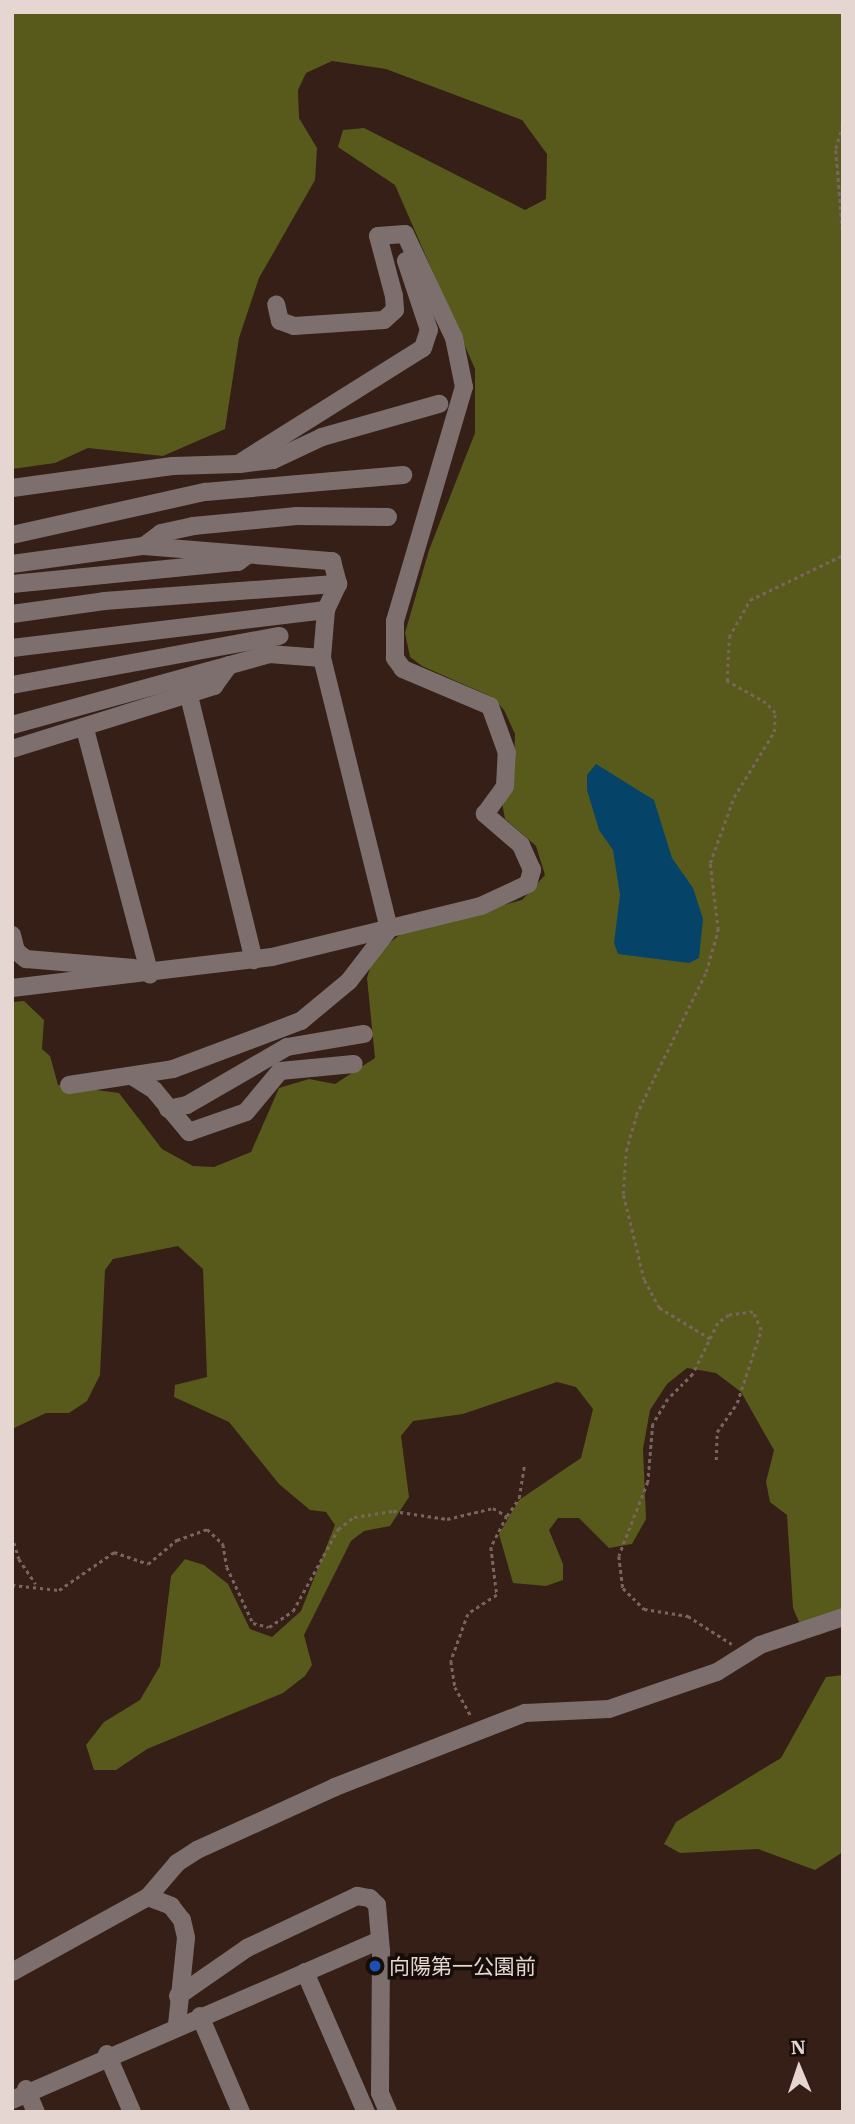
<!DOCTYPE html>
<html>
<head>
<meta charset="utf-8">
<style>
  body { margin:0 }
  #map { position:relative; width:855px; height:2124px; overflow:hidden; background:#351f17; font-family:"IBM Plex Serif","Noto Sans JP",serif }
  div>[style] { position:absolute }
  .forest>* { inset:0; background:#575a1a }
  .water>* { inset:0; background:#054368 }
  .path>* { height:2.5px; margin-top:-1.25px; transform-origin:0; background:repeating-linear-gradient(90deg,#79655e 0 3.5px,transparent 0 7px) }
  .minor>* { height:18px; margin:-9px; padding:0 9px; transform-origin:9px; border-radius:9px; background:#7d6f6d }
  .dots>* { width:19px; height:19px; translate:-50% -50%; box-sizing:border-box; border:4px solid #160c08; border-radius:50% }
  span { translate:-50% -50%; white-space:nowrap; text-align:center; line-height:1.15; -webkit-text-stroke:7px #160c08; paint-order:stroke }
  .poi-label { font-size:21px; color:#e6d6d1 }
  .left { translate:0 -50%; text-align:left }
  .frame { position:absolute; inset:0; border:14px solid #e6d6d1; pointer-events:none }
  .north { position:absolute; left:764px; top:2033px; width:70px; height:70px; -webkit-text-stroke:5px #160c08; paint-order:stroke; rotate:358deg; font-size:19px; font-weight:700; line-height:28px; text-align:center; color:#e6d6d1 }
  .north::after { content:''; display:block; margin:auto; width:24px; height:32px; background:#e6d6d1; clip-path:polygon(50% 0,100% 100%,50% 72%,0 100%) }
</style>
</head>
<body>
<div id="map">
  <div class="forest">
    <i style="clip-path:polygon(12px 12px,843px 12px,843px 1622px,819px 1635px,802px 1629px,793px 1608px,787px 1515px,770px 1502px,766px 1482px,774px 1450px,741px 1392px,716px 1373px,687px 1368px,667px 1384px,650px 1410px,643px 1449px,646px 1519px,632px 1544px,609px 1548px,579px 1518px,558px 1518px,549px 1530px,563px 1564px,563px 1580px,546px 1586px,513px 1583px,499px 1534px,519px 1500px,581px 1458px,593px 1409px,576px 1387px,557px 1382px,463px 1414px,413px 1421px,401px 1436px,409px 1497px,390px 1526px,364px 1531px,351px 1541px,304px 1635px,312px 1665px,305px 1676px,283px 1693px,147px 1749px,116px 1770px,94px 1770px,86px 1745px,104px 1722px,140px 1700px,160px 1666px,171px 1576px,185px 1559px,204px 1565px,228px 1584px,250px 1629px,272px 1637px,301px 1611px,335px 1525px,326px 1512px,310px 1510px,279px 1484px,229px 1422px,174px 1397px,175px 1385px,207px 1377px,203px 1269px,178px 1246px,113px 1259px,105px 1270px,100px 1375px,87px 1401px,69px 1413px,46px 1413px,12px 1429px,12px 1002px,24px 1001px,44px 1020px,42px 1049px,50px 1056px,58px 1085px,119px 1093px,162px 1149px,193px 1166px,214px 1167px,251px 1152px,279px 1088px,309px 1079px,335px 1084px,375px 1058px,367px 978px,374px 955px,402px 933px,522px 900px,545px 875px,536px 846px,505px 819px,501px 797px,514px 761px,515px 734px,504px 710px,492px 697px,422px 666px,410px 657px,405px 633px,429px 550px,475px 433px,475px 369px,395px 185px,338px 147px,343px 130px,364px 128px,525px 210px,546px 199px,547px 154px,522px 120px,386px 69px,332px 61px,306px 73px,298px 90px,299px 118px,317px 148px,315px 180px,259px 278px,239px 338px,225px 429px,163px 456px,88px 448px,55px 463px,12px 469px)"></i>
    <i style="clip-path:polygon(843px 1675px,843px 1852px,815px 1870px,758px 1849px,680px 1853px,664px 1844px,676px 1822px,781px 1758px,826px 1677px)"></i>
  </div>
  <div class="water">
    <i style="clip-path:polygon(596px 764px,654px 800px,672px 858px,693px 888px,703px 919px,699px 958px,689px 963px,618px 954px,614px 943px,620px 895px,613px 850px,599px 830px,587px 790px,587px 775px)"></i>
  </div>
  <div class="path">
    <i style="left:843px;top:125px;width:26px;rotate:106deg"></i>
    <i style="left:836px;top:150px;width:85px;rotate:85.3deg"></i>
    <i style="left:710px;top:1339px;width:60px;rotate:-148.7deg"></i>
    <i style="left:659px;top:1308px;width:32px;rotate:-118deg"></i>
    <i style="left:644px;top:1280px;width:89px;rotate:-103.7deg"></i>
    <i style="left:623px;top:1194px;width:43px;rotate:-86deg"></i>
    <i style="left:626px;top:1151px;width:37px;rotate:-74deg"></i>
    <i style="left:636px;top:1115px;width:159px;rotate:-63.9deg"></i>
    <i style="left:706px;top:972px;width:44px;rotate:-74.1deg"></i>
    <i style="left:718px;top:930px;width:67px;rotate:-96.8deg"></i>
    <i style="left:710px;top:863px;width:70px;rotate:-70deg"></i>
    <i style="left:734px;top:797px;width:76px;rotate:-58.4deg"></i>
    <i style="left:774px;top:732px;width:19px;rotate:-87deg"></i>
    <i style="left:775px;top:713px;width:13px;rotate:-132deg"></i>
    <i style="left:766px;top:703px;width:45px;rotate:-150.6deg"></i>
    <i style="left:727px;top:681px;width:44px;rotate:-87.4deg"></i>
    <i style="left:729px;top:637px;width:43px;rotate:-60.4deg"></i>
    <i style="left:750px;top:600px;width:103px;rotate:-25.8deg"></i>
    <i style="left:716px;top:1460px;width:28px;rotate:-88deg"></i>
    <i style="left:717px;top:1432px;width:35px;rotate:-55deg"></i>
    <i style="left:737px;top:1403px;width:77px;rotate:-71.8deg"></i>
    <i style="left:761px;top:1330px;width:20px;rotate:-114deg"></i>
    <i style="left:753px;top:1312px;width:24px;rotate:173deg"></i>
    <i style="left:729px;top:1315px;width:14px;rotate:144deg"></i>
    <i style="left:718px;top:1323px;width:57px;rotate:116.1deg"></i>
    <i style="left:693px;top:1374px;width:35px;rotate:135deg"></i>
    <i style="left:668px;top:1399px;width:29px;rotate:121deg"></i>
    <i style="left:653px;top:1424px;width:58px;rotate:94.9deg"></i>
    <i style="left:648px;top:1482px;width:79px;rotate:111.4deg"></i>
    <i style="left:619px;top:1556px;width:32px;rotate:83deg"></i>
    <i style="left:623px;top:1588px;width:30px;rotate:45deg"></i>
    <i style="left:644px;top:1609px;width:45px;rotate:9deg"></i>
    <i style="left:688px;top:1616px;width:52px;rotate:32.5deg"></i>
    <i style="left:507px;top:1516px;width:22px;rotate:-56deg"></i>
    <i style="left:519px;top:1498px;width:32px;rotate:-81deg"></i>
    <i style="left:12px;top:1536px;width:24px;rotate:73deg"></i>
    <i style="left:19px;top:1559px;width:30px;rotate:56deg"></i>
    <i style="left:12px;top:1585px;width:47px;rotate:6.1deg"></i>
    <i style="left:59px;top:1590px;width:67px;rotate:-34.6deg"></i>
    <i style="left:114px;top:1552px;width:36px;rotate:19deg"></i>
    <i style="left:148px;top:1564px;width:38px;rotate:-40deg"></i>
    <i style="left:177px;top:1540px;width:32px;rotate:-20deg"></i>
    <i style="left:207px;top:1529px;width:22px;rotate:43deg"></i>
    <i style="left:223px;top:1544px;width:23px;rotate:80deg"></i>
    <i style="left:227px;top:1567px;width:62px;rotate:65.1deg"></i>
    <i style="left:253px;top:1623px;width:16px;rotate:14deg"></i>
    <i style="left:269px;top:1627px;width:29px;rotate:-34deg"></i>
    <i style="left:293px;top:1611px;width:94px;rotate:-61.2deg"></i>
    <i style="left:338px;top:1529px;width:20px;rotate:-37deg"></i>
    <i style="left:354px;top:1517px;width:39px;rotate:-9deg"></i>
    <i style="left:393px;top:1511px;width:55px;rotate:8.4deg"></i>
    <i style="left:447px;top:1519px;width:47px;rotate:-13.4deg"></i>
    <i style="left:493px;top:1508px;width:16px;rotate:30deg"></i>
    <i style="left:507px;top:1516px;width:35px;rotate:117deg"></i>
    <i style="left:491px;top:1547px;width:48px;rotate:82.9deg"></i>
    <i style="left:497px;top:1595px;width:35px;rotate:147deg"></i>
    <i style="left:468px;top:1614px;width:50px;rotate:109.9deg"></i>
    <i style="left:451px;top:1661px;width:26px;rotate:81deg"></i>
    <i style="left:455px;top:1687px;width:35px;rotate:61deg"></i>
  </div>
  <div class="minor">
    <i style="left:240px;top:464px;width:33px;rotate:-7deg"></i>
    <i style="left:273px;top:460px;width:54px;rotate:-25.1deg"></i>
    <i style="left:322px;top:437px;width:122px;rotate:-15.8deg"></i>
    <i style="left:12px;top:488px;width:162px;rotate:-7.8deg"></i>
    <i style="left:173px;top:466px;width:65px;rotate:-1.8deg"></i>
    <i style="left:238px;top:464px;width:218px;rotate:-32.1deg"></i>
    <i style="left:423px;top:348px;width:19px;rotate:-72deg"></i>
    <i style="left:429px;top:330px;width:73px;rotate:-108.4deg"></i>
    <i style="left:12px;top:535px;width:198px;rotate:-12.6deg"></i>
    <i style="left:205px;top:492px;width:199px;rotate:-4.9deg"></i>
    <i style="left:144px;top:546px;width:21px;rotate:-37deg"></i>
    <i style="left:161px;top:533px;width:33px;rotate:-12deg"></i>
    <i style="left:193px;top:526px;width:104px;rotate:-5.5deg"></i>
    <i style="left:297px;top:516px;width:91px;rotate:0.6deg"></i>
    <i style="left:12px;top:564px;width:133px;rotate:-7.8deg"></i>
    <i style="left:144px;top:546px;width:189px;rotate:4.6deg"></i>
    <i style="left:332px;top:561px;width:24px;rotate:75deg"></i>
    <i style="left:338px;top:584px;width:29px;rotate:115deg"></i>
    <i style="left:326px;top:610px;width:48px;rotate:94.8deg"></i>
    <i style="left:322px;top:658px;width:279px;rotate:76.1deg"></i>
    <i style="left:12px;top:584px;width:227px;rotate:-5.6deg"></i>
    <i style="left:238px;top:562px;width:10px;rotate:-37deg"></i>
    <i style="left:12px;top:614px;width:93px;rotate:-8deg"></i>
    <i style="left:104px;top:601px;width:235px;rotate:-4.2deg"></i>
    <i style="left:12px;top:648px;width:316px;rotate:-6.9deg"></i>
    <i style="left:12px;top:685px;width:272px;rotate:-10.4deg"></i>
    <i style="left:189px;top:696px;width:272px;rotate:76.2deg"></i>
    <i style="left:12px;top:725px;width:267px;rotate:-15.4deg"></i>
    <i style="left:269px;top:654px;width:53px;rotate:4.3deg"></i>
    <i style="left:85px;top:729px;width:254px;rotate:75.2deg"></i>
    <i style="left:12px;top:749px;width:212px;rotate:-17.3deg"></i>
    <i style="left:214px;top:686px;width:26px;rotate:-54deg"></i>
    <i style="left:12px;top:935px;width:16px;rotate:76deg"></i>
    <i style="left:16px;top:951px;width:13px;rotate:39deg"></i>
    <i style="left:26px;top:959px;width:108px;rotate:4.8deg"></i>
    <i style="left:12px;top:988px;width:262px;rotate:-6.8deg"></i>
    <i style="left:272px;top:957px;width:215px;rotate:-13.7deg"></i>
    <i style="left:481px;top:906px;width:52px;rotate:-25.1deg"></i>
    <i style="left:528px;top:884px;width:15px;rotate:-74deg"></i>
    <i style="left:532px;top:870px;width:27px;rotate:-114deg"></i>
    <i style="left:521px;top:845px;width:48px;rotate:-139.3deg"></i>
    <i style="left:485px;top:814px;width:34px;rotate:-54deg"></i>
    <i style="left:505px;top:786px;width:33px;rotate:-87deg"></i>
    <i style="left:507px;top:753px;width:50px;rotate:-109.9deg"></i>
    <i style="left:490px;top:706px;width:95px;rotate:-157deg"></i>
    <i style="left:403px;top:669px;width:14px;rotate:-126deg"></i>
    <i style="left:395px;top:658px;width:37px;rotate:-90deg"></i>
    <i style="left:395px;top:621px;width:244px;rotate:-73.6deg"></i>
    <i style="left:464px;top:387px;width:50px;rotate:-101.5deg"></i>
    <i style="left:454px;top:338px;width:115px;rotate:-115.2deg"></i>
    <i style="left:405px;top:234px;width:27px;rotate:176deg"></i>
    <i style="left:378px;top:236px;width:62px;rotate:75.1deg"></i>
    <i style="left:394px;top:296px;width:14px;rotate:86deg"></i>
    <i style="left:395px;top:310px;width:15px;rotate:138deg"></i>
    <i style="left:384px;top:320px;width:90px;rotate:176.2deg"></i>
    <i style="left:294px;top:326px;width:15px;rotate:-160deg"></i>
    <i style="left:280px;top:321px;width:17px;rotate:-103deg"></i>
    <i style="left:132px;top:1076px;width:26px;rotate:32deg"></i>
    <i style="left:154px;top:1090px;width:55px;rotate:50.2deg"></i>
    <i style="left:189px;top:1132px;width:60px;rotate:-19.3deg"></i>
    <i style="left:246px;top:1112px;width:53px;rotate:-50.3deg"></i>
    <i style="left:280px;top:1071px;width:74px;rotate:-5.4deg"></i>
    <i style="left:69px;top:1085px;width:105px;rotate:-8.7deg"></i>
    <i style="left:173px;top:1069px;width:137px;rotate:-20.6deg"></i>
    <i style="left:301px;top:1021px;width:62px;rotate:-39.8deg"></i>
    <i style="left:349px;top:981px;width:66px;rotate:-52.4deg"></i>
    <i style="left:168px;top:1109px;width:19px;rotate:-12deg"></i>
    <i style="left:187px;top:1105px;width:116px;rotate:-30.1deg"></i>
    <i style="left:287px;top:1047px;width:78px;rotate:-9.6deg"></i>
    <i style="left:148px;top:1897px;width:25px;rotate:21deg"></i>
    <i style="left:171px;top:1906px;width:18px;rotate:52deg"></i>
    <i style="left:182px;top:1920px;width:18px;rotate:77deg"></i>
    <i style="left:186px;top:1938px;width:87px;rotate:95.9deg"></i>
    <i style="left:12px;top:1972px;width:155px;rotate:-28.9deg"></i>
    <i style="left:148px;top:1897px;width:45px;rotate:-49.5deg"></i>
    <i style="left:177px;top:1863px;width:24px;rotate:-33deg"></i>
    <i style="left:197px;top:1850px;width:152px;rotate:-24.5deg"></i>
    <i style="left:335px;top:1787px;width:204px;rotate:-21.3deg"></i>
    <i style="left:525px;top:1713px;width:84px;rotate:-2.7deg"></i>
    <i style="left:609px;top:1709px;width:114px;rotate:-18.9deg"></i>
    <i style="left:717px;top:1672px;width:51px;rotate:-32.1deg"></i>
    <i style="left:760px;top:1645px;width:88px;rotate:-18.6deg"></i>
    <i style="left:305px;top:1972px;width:153px;rotate:66.5deg"></i>
    <i style="left:178px;top:1996px;width:84px;rotate:-34.8deg"></i>
    <i style="left:247px;top:1948px;width:122px;rotate:-25.3deg"></i>
    <i style="left:357px;top:1896px;width:13px;rotate:9deg"></i>
    <i style="left:370px;top:1898px;width:10px;rotate:45deg"></i>
    <i style="left:377px;top:1905px;width:46px;rotate:85deg"></i>
    <i style="left:381px;top:1951px;width:142px;rotate:90.4deg"></i>
    <i style="left:380px;top:2093px;width:21px;rotate:67deg"></i>
    <i style="left:200px;top:2016px;width:104px;rotate:66.9deg"></i>
    <i style="left:107px;top:2054px;width:63px;rotate:66.7deg"></i>
    <i style="left:26px;top:2089px;width:25px;rotate:67deg"></i>
    <i style="left:12px;top:2100px;width:397px;rotate:-23.5deg"></i>
  </div>
  <div class="dots">
    <i style="left:375px;top:1966px;background:#1a4fb4"></i>
  </div>
  <div class="poi-label">
    <span class="left" style="left:389px;top:1966px">向陽第一公園前</span>
  </div>
  <div class="frame"></div>
  <div class="north">N</div>
</div>
</body>
</html>
